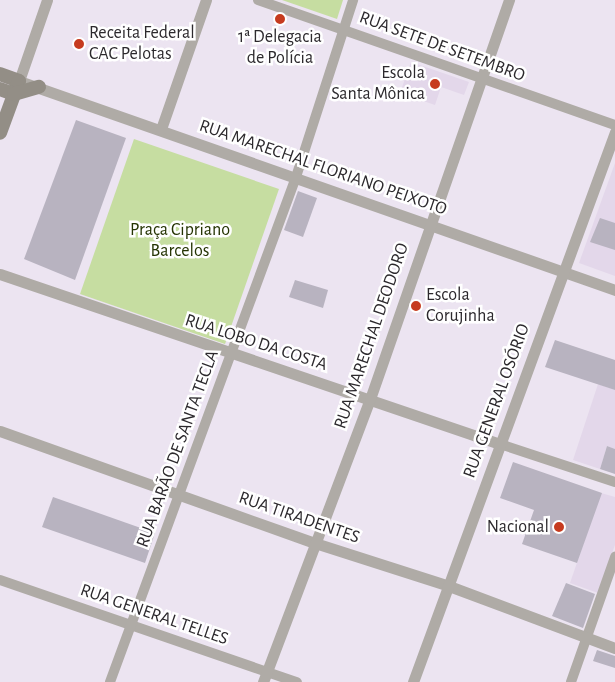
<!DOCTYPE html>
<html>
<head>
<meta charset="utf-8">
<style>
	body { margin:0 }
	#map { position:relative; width:615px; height:682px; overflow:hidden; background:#ece4f1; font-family:"Alegreya Sans",sans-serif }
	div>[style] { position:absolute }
	.built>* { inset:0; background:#e3d7ea }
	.green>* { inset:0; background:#c6dda1 }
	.building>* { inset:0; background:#b8b3c0 }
	.minor>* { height:10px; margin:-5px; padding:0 5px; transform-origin:5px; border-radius:5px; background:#afaba6 }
	.tertiary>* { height:11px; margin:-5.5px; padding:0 5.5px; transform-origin:5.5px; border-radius:5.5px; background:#afaba6 }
	.secondary>* { height:14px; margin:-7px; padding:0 7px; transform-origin:7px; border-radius:7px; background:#938e86 }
	.dots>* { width:14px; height:14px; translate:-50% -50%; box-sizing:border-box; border:2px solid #fff; border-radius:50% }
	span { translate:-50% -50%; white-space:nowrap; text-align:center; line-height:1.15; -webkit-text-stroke:5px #fff; paint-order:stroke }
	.poi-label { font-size:18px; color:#2c292d }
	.left { translate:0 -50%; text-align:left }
	.right { translate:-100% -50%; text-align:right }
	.street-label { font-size:18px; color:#2c292d }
	.park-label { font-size:18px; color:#253403 }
</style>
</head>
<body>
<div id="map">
	<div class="built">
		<i style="clip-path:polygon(411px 62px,469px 82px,464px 95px,441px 87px,435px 105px,400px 93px)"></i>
		<i style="clip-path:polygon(615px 163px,615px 276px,579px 263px)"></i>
		<i style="clip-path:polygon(598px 384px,615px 390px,615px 449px,607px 446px,600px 469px,573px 460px)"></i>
		<i style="clip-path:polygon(601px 493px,615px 497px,615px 545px,598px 593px,570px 583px)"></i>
	</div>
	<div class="green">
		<i style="clip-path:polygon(282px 0,343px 0,337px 19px)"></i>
		<i style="clip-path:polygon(134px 139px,279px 189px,225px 344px,80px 294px)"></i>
	</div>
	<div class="building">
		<i style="clip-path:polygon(76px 120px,126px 138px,75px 280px,24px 259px)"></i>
		<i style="clip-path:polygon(298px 191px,317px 198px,303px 237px,284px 230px)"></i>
		<i style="clip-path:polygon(600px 218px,615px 223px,615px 250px,590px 242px)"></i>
		<i style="clip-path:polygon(295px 280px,328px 290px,323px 308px,289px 297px)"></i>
		<i style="clip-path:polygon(555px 340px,615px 360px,615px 390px,545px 367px)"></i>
		<i style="clip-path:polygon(607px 446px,615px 449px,615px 474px,600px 469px)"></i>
		<i style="clip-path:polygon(513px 462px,602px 493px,577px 563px,522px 544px,534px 510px,500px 498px)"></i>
		<i style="clip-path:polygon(53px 497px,155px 533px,145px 563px,42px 527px)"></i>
		<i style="clip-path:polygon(566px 583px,595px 594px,583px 628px,552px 616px)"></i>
		<i style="clip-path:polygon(597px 650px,615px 656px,615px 668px,593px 661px)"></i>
	</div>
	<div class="minor">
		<i style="left:258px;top:0;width:378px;rotate:19.3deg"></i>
		<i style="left:500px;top:444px;width:121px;rotate:18.3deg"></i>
		<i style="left:0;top:580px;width:314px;rotate:19deg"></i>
		<i style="left:110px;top:682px;width:538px;rotate:-69.78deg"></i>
		<i style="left:296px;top:177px;width:186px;rotate:-72.1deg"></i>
		<i style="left:571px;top:682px;width:133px;rotate:-70.6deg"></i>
	</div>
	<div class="tertiary">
		<i style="left:47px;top:0;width:86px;rotate:109.1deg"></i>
		<i style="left:19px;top:81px;width:632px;rotate:19.32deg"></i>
		<i style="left:161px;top:129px;width:137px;rotate:-70.8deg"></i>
		<i style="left:0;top:274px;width:528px;rotate:18.78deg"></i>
		<i style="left:0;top:431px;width:334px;rotate:19.6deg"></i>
		<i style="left:315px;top:543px;width:141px;rotate:17.8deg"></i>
		<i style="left:449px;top:586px;width:177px;rotate:20.5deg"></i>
		<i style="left:263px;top:682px;width:303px;rotate:-69.3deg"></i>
		<i style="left:370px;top:399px;width:423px;rotate:-70.8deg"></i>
		<i style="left:413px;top:682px;width:586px;rotate:-69.83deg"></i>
	</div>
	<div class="secondary">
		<i style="left:0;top:74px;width:20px;rotate:20deg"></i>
		<i style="left:19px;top:81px;width:55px;rotate:110.1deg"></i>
		<i style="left:0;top:89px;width:15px;rotate:20deg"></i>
		<i style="left:14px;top:94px;width:26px;rotate:-16deg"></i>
	</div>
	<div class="dots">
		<i style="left:280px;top:19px;background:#c63b1f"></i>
		<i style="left:79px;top:44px;background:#c63b1f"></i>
		<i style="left:435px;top:84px;background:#c63b1f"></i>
		<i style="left:416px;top:306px;background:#c63b1f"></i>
		<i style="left:559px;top:527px;background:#c63b1f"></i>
	</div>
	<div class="poi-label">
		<span class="left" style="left:89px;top:44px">Receita Federal<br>CAC Pelotas</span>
		<span style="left:280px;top:48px">1ª Delegacia<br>de Polícia</span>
		<span class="right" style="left:425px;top:84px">Escola<br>Santa Mônica</span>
		<span class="left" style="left:426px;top:306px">Escola<br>Corujinha</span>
		<span class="right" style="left:549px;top:527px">Nacional</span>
	</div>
	<div class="street-label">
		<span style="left:442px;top:47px;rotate:20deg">RUA SETE DE SETEMBRO</span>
		<span style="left:323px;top:168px;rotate:19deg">RUA MARECHAL FLORIANO PEIXOTO</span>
		<span style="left:372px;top:336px;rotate:-71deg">RUA MARECHAL DEODORO</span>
		<span style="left:256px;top:343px;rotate:18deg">RUA LOBO DA COSTA</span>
		<span style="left:497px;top:401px;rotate:-70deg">RUA GENERAL OSÓRIO</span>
		<span style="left:178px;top:449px;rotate:-70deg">RUA BARÃO DE SANTA TECLA</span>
		<span style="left:299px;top:518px;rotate:19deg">RUA TIRADENTES</span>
		<span style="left:154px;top:615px;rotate:19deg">RUA GENERAL TELLES</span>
	</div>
	<div class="park-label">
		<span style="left:180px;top:241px">Praça Cipriano<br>Barcelos</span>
	</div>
</div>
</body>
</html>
